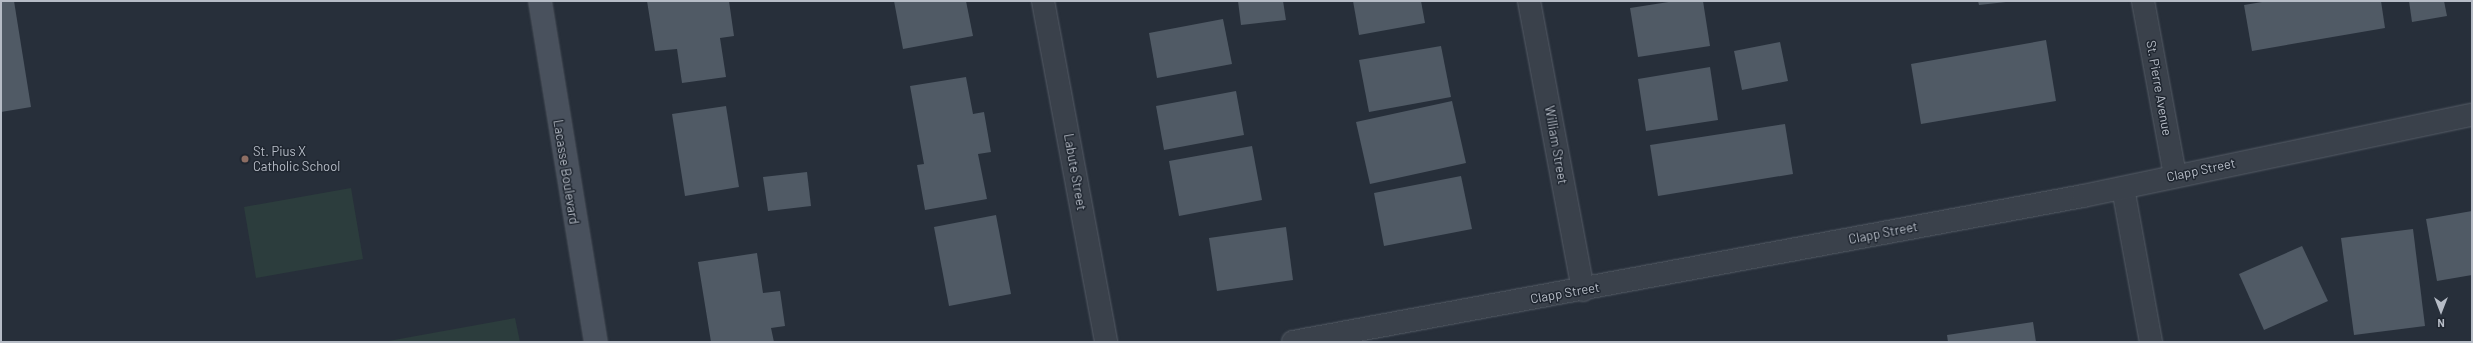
<!DOCTYPE html>
<html>
<head>
<meta charset="utf-8">
<style>
	body { margin:0 }
	#map { position:relative; width:2473px; height:343px; overflow:hidden; background:#272f3a; font-family:Barlow,sans-serif }
	div>[style] { position:absolute }
	.green>* { inset:0; background:#2c3d3d }
	.building>* { inset:0; background:#505a65 }
	.roads { filter:drop-shadow(0 0 1px #555c66) drop-shadow(0 0 1px #555c66) }
	.street>* { height:22px; margin:-11px; padding:0 11px; transform-origin:11px; border-radius:11px; background:#3a414b }
	.secondary>* { height:22px; margin:-11px; padding:0 11px; transform-origin:11px; border-radius:11px; background:#49515d }
	.dots>* { width:11px; height:11px; translate:-50% -50%; box-sizing:border-box; border:2px solid #1f2630; border-radius:50% }
	span { translate:-50% -50%; white-space:nowrap; text-align:center; line-height:1.15; -webkit-text-stroke:3px #1f2630; paint-order:stroke }
	.street-label { font-size:13px; color:#b6bcc6 }
	.poi-label { font-size:13px; color:#b6bcc6 }
	.left { translate:0 -50%; text-align:left }
	.frame { position:absolute; inset:0; border:2px solid #b6bcc6; pointer-events:none }
	.north { position:absolute; left:2421px; top:291px; width:40px; height:40px; -webkit-text-stroke:3px #1f2630; paint-order:stroke; rotate:180deg; font-size:11px; font-weight:700; line-height:16px; text-align:center; color:#b6bcc6 }
	.north::after { content:''; display:block; margin:auto; width:14px; height:18px; background:#b6bcc6; clip-path:polygon(50% 0,100% 100%,50% 72%,0 100%) }
</style>
</head>
<body>
<div id="map">
	<div class="green">
		<i style="clip-path:polygon(351px 188px,363px 259px,256px 278px,244px 207px)"></i>
		<i style="clip-path:polygon(515px 318px,520px 342px,383px 342px)"></i>
	</div>
	<div class="building">
		<i style="clip-path:polygon(1px 1px,14px 1px,31px 107px,1px 112px)"></i>
		<i style="clip-path:polygon(647px 1px,729px 1px,734px 36px,720px 38px,726px 77px,682px 83px,677px 49px,655px 51px)"></i>
		<i style="clip-path:polygon(894px 1px,966px 1px,973px 36px,903px 49px)"></i>
		<i style="clip-path:polygon(1238px 1px,1283px 1px,1286px 20px,1241px 25px)"></i>
		<i style="clip-path:polygon(1353px 1px,1421px 1px,1425px 23px,1359px 35px)"></i>
		<i style="clip-path:polygon(1675px 1px,1703px 1px,1710px 46px,1638px 57px,1630px 8px)"></i>
		<i style="clip-path:polygon(1978px 1px,2006px 1px,2006px 2px,1979px 5px)"></i>
		<i style="clip-path:polygon(2268px 1px,2381px 1px,2385px 28px,2252px 51px,2244px 5px)"></i>
		<i style="clip-path:polygon(2409px 1px,2444px 1px,2447px 16px,2412px 22px)"></i>
		<i style="clip-path:polygon(1223px 19px,1232px 64px,1157px 78px,1149px 33px)"></i>
		<i style="clip-path:polygon(2046px 40px,2056px 101px,1921px 124px,1911px 64px)"></i>
		<i style="clip-path:polygon(1780px 42px,1788px 81px,1742px 90px,1734px 51px)"></i>
		<i style="clip-path:polygon(1441px 46px,1451px 97px,1369px 112px,1359px 60px)"></i>
		<i style="clip-path:polygon(1710px 67px,1718px 120px,1646px 131px,1638px 79px)"></i>
		<i style="clip-path:polygon(966px 77px,973px 114px,984px 112px,991px 152px,978px 154px,987px 199px,925px 210px,917px 165px,924px 164px,910px 86px)"></i>
		<i style="clip-path:polygon(1236px 91px,1244px 135px,1164px 150px,1156px 106px)"></i>
		<i style="clip-path:polygon(1452px 101px,1466px 163px,1370px 184px,1356px 122px)"></i>
		<i style="clip-path:polygon(726px 106px,739px 187px,685px 196px,672px 114px)"></i>
		<i style="clip-path:polygon(1785px 124px,1793px 174px,1658px 196px,1650px 145px)"></i>
		<i style="clip-path:polygon(1252px 146px,1262px 200px,1179px 216px,1169px 161px)"></i>
		<i style="clip-path:polygon(807px 172px,811px 206px,768px 211px,763px 177px)"></i>
		<i style="clip-path:polygon(1461px 176px,1472px 229px,1384px 246px,1374px 193px)"></i>
		<i style="clip-path:polygon(2472px 211px,2472px 275px,2437px 281px,2426px 219px)"></i>
		<i style="clip-path:polygon(996px 215px,1011px 294px,949px 306px,934px 227px)"></i>
		<i style="clip-path:polygon(1286px 227px,1293px 280px,1217px 291px,1209px 238px)"></i>
		<i style="clip-path:polygon(2413px 229px,2425px 326px,2354px 335px,2341px 238px)"></i>
		<i style="clip-path:polygon(2302px 246px,2328px 301px,2264px 330px,2239px 274px)"></i>
		<i style="clip-path:polygon(757px 253px,763px 293px,780px 291px,785px 326px,771px 328px,774px 342px,711px 342px,698px 262px)"></i>
		<i style="clip-path:polygon(2033px 322px,2036px 342px,1948px 342px,1947px 335px)"></i>
	</div>
	<div class="roads">
		<div class="street">
			<i style="left:1043px;top:1px;width:347px;rotate:79.5deg"></i>
			<i style="left:1529px;top:1px;width:294px;rotate:79.4deg"></i>
			<i style="left:2143px;top:1px;width:178px;rotate:79.6deg"></i>
			<i style="left:2123px;top:188px;width:157px;rotate:79.7deg"></i>
			<i style="left:1293px;top:342px;width:803px;rotate:-10.47deg"></i>
			<i style="left:2083px;top:196px;width:397px;rotate:-11.8deg"></i>
		</div>
		<div class="secondary">
			<i style="left:540px;top:1px;width:346px;rotate:80.7deg"></i>
		</div>
	</div>
	<div class="dots">
		<i style="left:245px;top:159px;background:#8d6e63"></i>
	</div>
	<div class="street-label">
		<span style="left:2159px;top:88px;rotate:80deg">St. Pierre Avenue</span>
		<span style="left:1556px;top:145px;rotate:80deg">William Street</span>
		<span style="left:2201px;top:170px;rotate:-12deg">Clapp Street</span>
		<span style="left:566px;top:172px;rotate:81deg">Lacasse Boulevard</span>
		<span style="left:1075px;top:172px;rotate:80deg">Labute Street</span>
		<span style="left:1883px;top:233px;rotate:-11deg">Clapp Street</span>
		<span style="left:1565px;top:293px;rotate:-10deg">Clapp Street</span>
	</div>
	<div class="poi-label">
		<span class="left" style="left:253px;top:159px">St. Pius X<br>Catholic School</span>
	</div>
	<div class="frame"></div>
	<div class="north">N</div>
</div>
</body>
</html>
